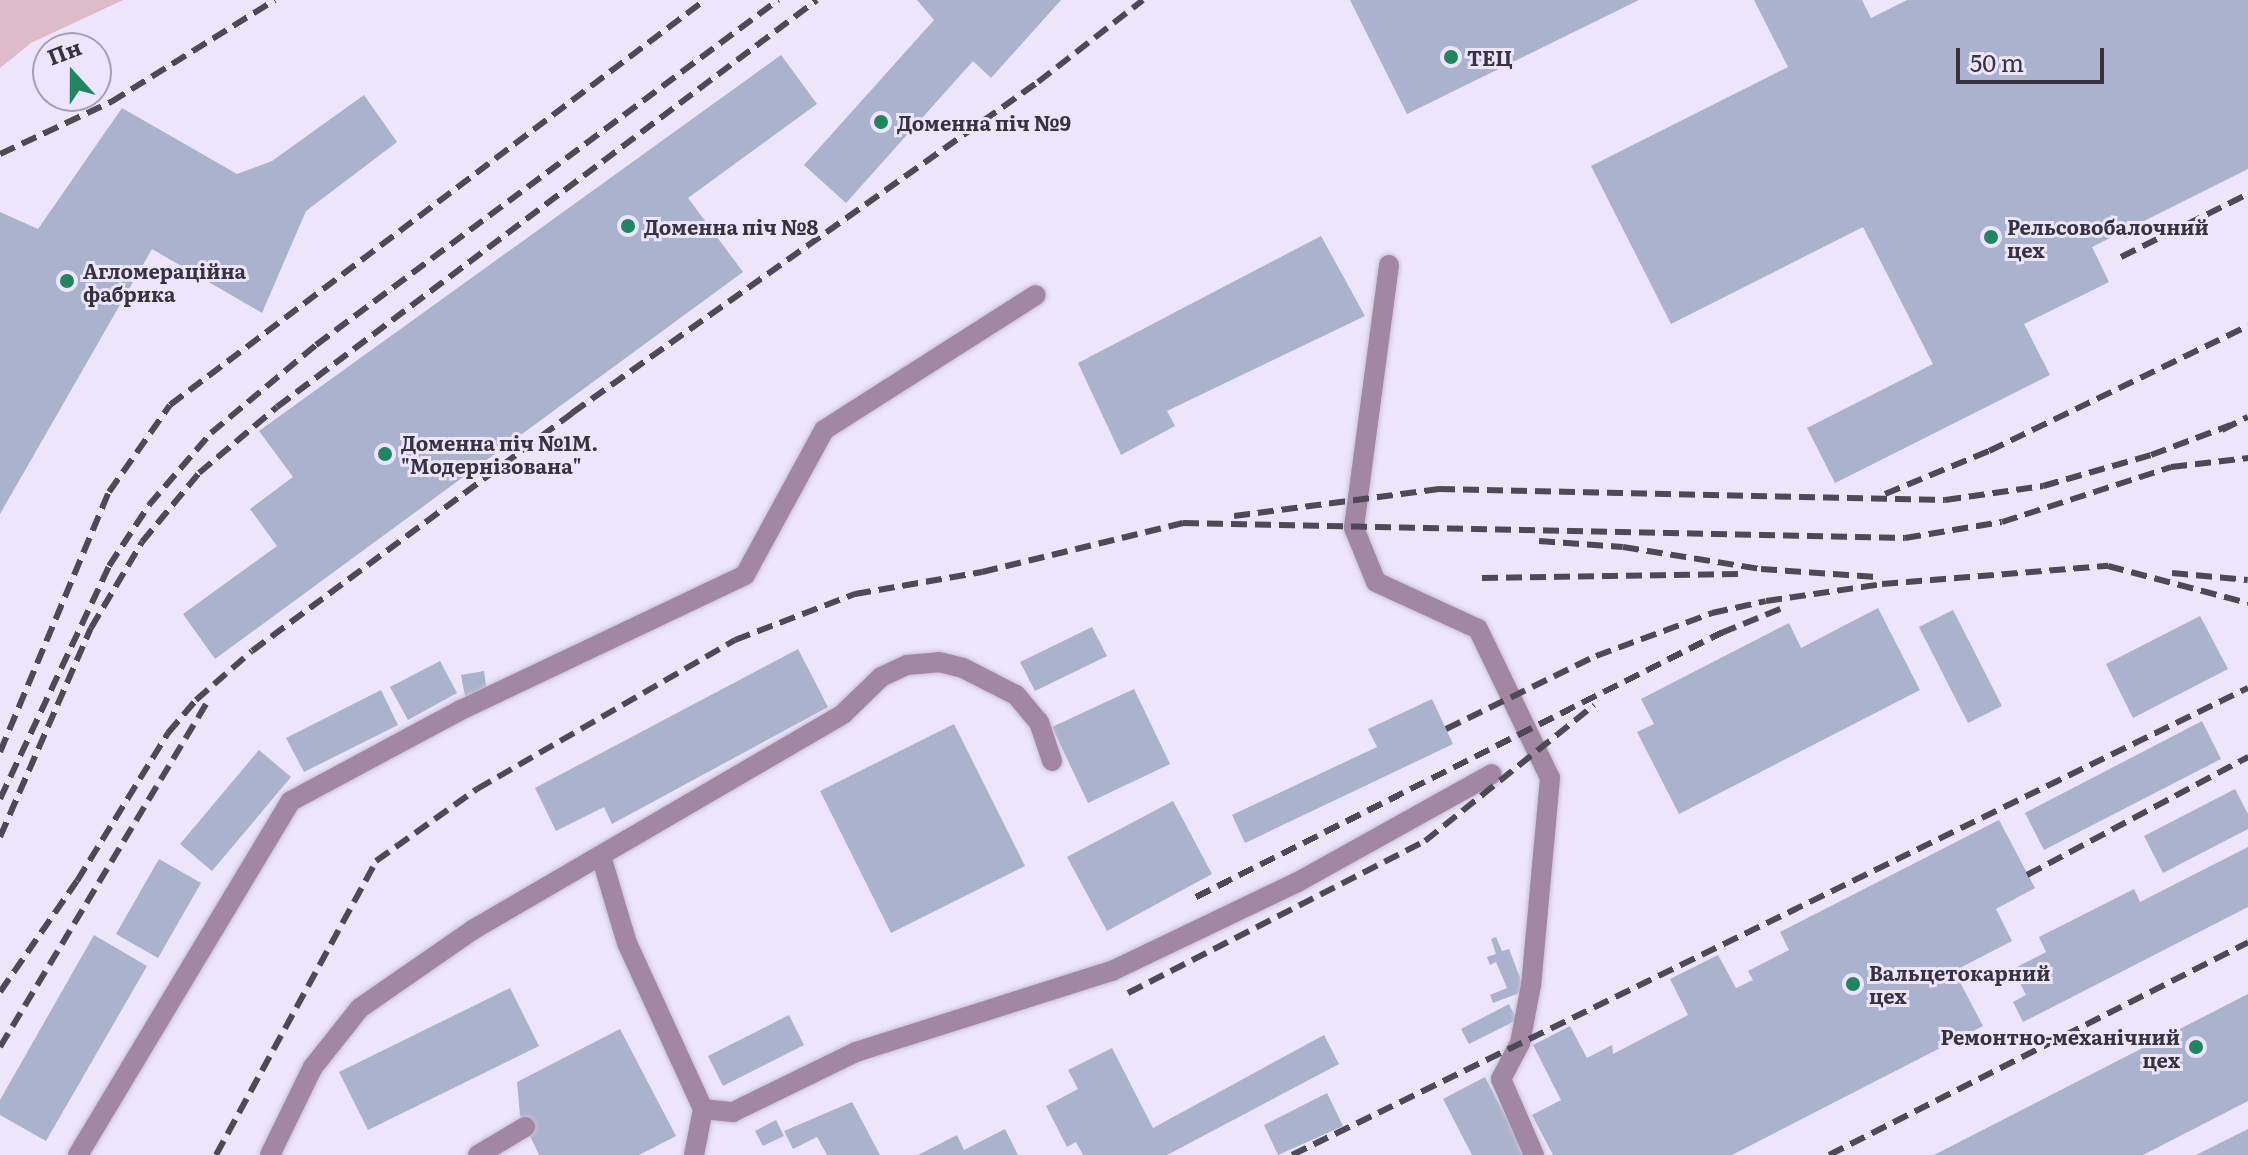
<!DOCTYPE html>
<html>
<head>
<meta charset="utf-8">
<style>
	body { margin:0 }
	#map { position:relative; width:2248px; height:1155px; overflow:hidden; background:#ece5fc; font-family:Literata,serif }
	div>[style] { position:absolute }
	.green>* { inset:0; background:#ddbbc8 }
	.building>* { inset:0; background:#aab2cd }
	.roads { filter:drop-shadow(0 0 2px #c8c1d6) drop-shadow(0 0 2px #c8c1d6) }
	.minor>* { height:20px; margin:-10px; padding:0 10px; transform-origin:10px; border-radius:10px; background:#a287a2 }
	.rail>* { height:6px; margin-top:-3px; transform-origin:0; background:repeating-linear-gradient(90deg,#4d4a56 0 16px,transparent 0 24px) }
	.dots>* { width:22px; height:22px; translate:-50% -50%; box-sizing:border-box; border:4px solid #ece5fc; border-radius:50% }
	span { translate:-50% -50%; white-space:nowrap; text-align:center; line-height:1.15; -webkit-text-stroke:6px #ece5fc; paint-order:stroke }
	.poi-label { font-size:20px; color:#36333e; font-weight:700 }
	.left { translate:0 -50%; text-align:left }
	.right { translate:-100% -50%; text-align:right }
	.north { position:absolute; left:32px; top:32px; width:80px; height:80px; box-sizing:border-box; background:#ece5fc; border:2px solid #a39eb0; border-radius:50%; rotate:339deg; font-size:22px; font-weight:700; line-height:32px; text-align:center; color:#36333e }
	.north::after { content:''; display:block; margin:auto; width:28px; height:36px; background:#21855f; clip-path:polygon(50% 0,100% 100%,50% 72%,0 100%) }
	.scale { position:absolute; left:1956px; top:48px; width:148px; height:36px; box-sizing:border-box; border:4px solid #36333e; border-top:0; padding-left:10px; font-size:24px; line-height:28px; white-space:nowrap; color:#36333e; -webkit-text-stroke:6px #ece5fc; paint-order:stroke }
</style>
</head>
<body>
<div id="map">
	<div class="green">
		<i style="clip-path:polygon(0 0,123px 0,31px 43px,0 68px)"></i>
	</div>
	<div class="building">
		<i style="clip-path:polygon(917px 0,1061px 0,991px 78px,973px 61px,846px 203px,804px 165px,934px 20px)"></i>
		<i style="clip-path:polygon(1350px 0,1639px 0,1407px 114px)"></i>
		<i style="clip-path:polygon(1754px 0,1862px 0,1871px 18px,1907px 0,2248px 0,2248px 169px,2092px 247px,2109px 282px,2024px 324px,2050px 375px,1835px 483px,1807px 428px,1933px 364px,1863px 227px,1671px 324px,1591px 166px,1788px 67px)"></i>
		<i style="clip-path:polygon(781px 55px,817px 104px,688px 198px,743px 272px,215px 659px,183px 614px,277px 546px,250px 509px,293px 477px,259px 431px)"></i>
		<i style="clip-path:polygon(364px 95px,397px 142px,306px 211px,262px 313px,152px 249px,0 514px,0 212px,38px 229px,122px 108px,237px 174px,272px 161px)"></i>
		<i style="clip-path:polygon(1321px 236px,1365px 316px,1167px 411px,1175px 426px,1121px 455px,1078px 363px)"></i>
		<i style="clip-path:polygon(1878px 608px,1920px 690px,1679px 814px,1637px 732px,1654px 724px,1641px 699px,1789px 623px,1801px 648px)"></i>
		<i style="clip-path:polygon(1953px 610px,2002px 706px,1968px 723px,1919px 627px)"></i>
		<i style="clip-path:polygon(2200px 616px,2228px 669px,2133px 718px,2106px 664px)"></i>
		<i style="clip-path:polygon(1092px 627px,1107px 656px,1035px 691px,1020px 662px)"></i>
		<i style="clip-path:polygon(798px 649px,828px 707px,612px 824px,604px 807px,556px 831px,535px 788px)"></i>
		<i style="clip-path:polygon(440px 661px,457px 693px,408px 720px,390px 687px)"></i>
		<i style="clip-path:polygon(484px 671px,487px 692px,465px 696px,461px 675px)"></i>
		<i style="clip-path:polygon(1134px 689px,1170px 764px,1088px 803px,1052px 727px)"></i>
		<i style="clip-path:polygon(381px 690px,398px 725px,304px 772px,286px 738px)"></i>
		<i style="clip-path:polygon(1432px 699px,1453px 744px,1245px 843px,1232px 815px,1377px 747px,1368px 729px)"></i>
		<i style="clip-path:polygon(2202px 721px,2221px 759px,2044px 850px,2025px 813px)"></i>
		<i style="clip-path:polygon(954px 724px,1025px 866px,891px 933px,820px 791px)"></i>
		<i style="clip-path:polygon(259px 750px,291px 777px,212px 871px,180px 844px)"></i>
		<i style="clip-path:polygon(2235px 789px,2248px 814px,2248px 829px,2163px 873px,2144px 836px)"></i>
		<i style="clip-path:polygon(1173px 801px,1212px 874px,1107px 931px,1067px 857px)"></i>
		<i style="clip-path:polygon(1999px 820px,2035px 888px,1996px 909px,2012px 941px,1954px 971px,1983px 1026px,1732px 1155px,1553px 1155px,1532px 1115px,1561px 1100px,1533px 1045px,1570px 1026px,1587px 1058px,1612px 1045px,1613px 1054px,1688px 1015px,1670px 979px,1718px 955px,1736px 988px,1753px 980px,1748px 971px,1789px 950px,1780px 932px)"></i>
		<i style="clip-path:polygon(2248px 847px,2248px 907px,2023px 1022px,2013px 1002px,2026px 995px,2013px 969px,2046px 952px,2039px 937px,2134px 889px,2140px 902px)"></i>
		<i style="clip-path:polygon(159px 859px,201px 883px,158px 958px,116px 934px)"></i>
		<i style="clip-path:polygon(94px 935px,147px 966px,46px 1141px,0 1115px,0 1100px)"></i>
		<i style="clip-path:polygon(1496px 937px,1502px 951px,1509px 949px,1525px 991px,1493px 1003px,1490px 995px,1507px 988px,1496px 962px,1490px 965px,1487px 957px,1496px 954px,1491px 939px)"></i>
		<i style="clip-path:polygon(510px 988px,539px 1046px,368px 1130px,339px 1072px)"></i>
		<i style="clip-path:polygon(2248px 994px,2248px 1101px,2143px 1155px,1934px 1155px)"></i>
		<i style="clip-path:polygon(1509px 1004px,1517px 1020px,1469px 1044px,1461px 1029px)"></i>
		<i style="clip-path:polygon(789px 1015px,804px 1045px,723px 1086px,708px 1056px)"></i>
		<i style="clip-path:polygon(620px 1029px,676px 1136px,639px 1155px,539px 1155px,520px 1115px,517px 1082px)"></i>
		<i style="clip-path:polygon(1324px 1035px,1339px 1064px,1167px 1155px,1083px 1155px,1076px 1142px,1067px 1147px,1046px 1106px,1078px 1089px,1068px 1070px,1112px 1048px,1153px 1128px)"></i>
		<i style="clip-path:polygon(1485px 1077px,1526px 1155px,1472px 1155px,1443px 1099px)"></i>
		<i style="clip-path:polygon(1327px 1093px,1343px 1126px,1278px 1155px,1264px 1125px)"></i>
		<i style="clip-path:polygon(852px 1102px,880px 1155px,827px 1155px,817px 1137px,793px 1149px,784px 1131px)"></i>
		<i style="clip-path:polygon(776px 1120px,784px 1136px,763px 1146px,755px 1131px)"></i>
		<i style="clip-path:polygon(1005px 1129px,1018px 1155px,918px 1155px,957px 1135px,964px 1150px)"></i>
		<i style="clip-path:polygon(2248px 1129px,2248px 1155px,2196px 1155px)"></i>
	</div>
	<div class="roads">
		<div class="minor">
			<i style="left:1389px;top:265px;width:265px;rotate:97.6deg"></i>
			<i style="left:1354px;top:528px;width:58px;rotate:67.8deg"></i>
			<i style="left:1376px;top:582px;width:112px;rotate:24.7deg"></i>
			<i style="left:1478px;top:629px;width:165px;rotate:64.2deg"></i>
			<i style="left:1550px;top:778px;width:208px;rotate:95.2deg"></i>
			<i style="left:1531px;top:985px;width:59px;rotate:100.7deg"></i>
			<i style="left:1520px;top:1043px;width:41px;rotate:117.8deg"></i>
			<i style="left:1501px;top:1079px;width:83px;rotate:66.5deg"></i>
			<i style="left:601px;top:856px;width:91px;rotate:73.4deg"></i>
			<i style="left:627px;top:943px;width:183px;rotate:65.4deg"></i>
			<i style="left:78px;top:1155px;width:413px;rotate:-59deg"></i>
			<i style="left:291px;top:801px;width:193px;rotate:-28.2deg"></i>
			<i style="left:461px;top:710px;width:314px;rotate:-25.4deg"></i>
			<i style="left:745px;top:575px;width:165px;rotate:-61.4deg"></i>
			<i style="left:824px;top:430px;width:251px;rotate:-32.5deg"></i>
			<i style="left:270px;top:1155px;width:98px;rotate:-64deg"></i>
			<i style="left:313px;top:1067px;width:75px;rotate:-51.5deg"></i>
			<i style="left:360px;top:1008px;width:139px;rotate:-34.7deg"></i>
			<i style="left:474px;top:929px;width:427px;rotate:-30.2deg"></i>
			<i style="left:843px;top:714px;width:53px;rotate:-44.2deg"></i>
			<i style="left:881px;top:677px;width:29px;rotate:-25deg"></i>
			<i style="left:907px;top:665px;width:32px;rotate:-5deg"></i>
			<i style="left:939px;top:662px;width:25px;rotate:14deg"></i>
			<i style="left:963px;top:668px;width:59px;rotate:27deg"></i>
			<i style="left:1016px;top:695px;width:35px;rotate:50deg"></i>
			<i style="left:1039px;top:722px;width:41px;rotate:71.6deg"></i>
			<i style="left:478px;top:1155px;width:55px;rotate:-30.8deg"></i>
			<i style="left:694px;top:1155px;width:47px;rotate:-78.9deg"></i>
			<i style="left:703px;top:1109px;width:30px;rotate:6deg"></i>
			<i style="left:733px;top:1112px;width:137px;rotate:-26deg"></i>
			<i style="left:856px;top:1052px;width:269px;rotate:-17.6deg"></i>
			<i style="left:1112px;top:971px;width:204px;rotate:-25.6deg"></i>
			<i style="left:1296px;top:883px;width:224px;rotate:-29.1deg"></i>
		</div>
	</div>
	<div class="rail">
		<i style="left:0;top:154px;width:123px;rotate:-25.1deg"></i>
		<i style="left:111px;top:102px;width:193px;rotate:-31.9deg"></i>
		<i style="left:2121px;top:257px;width:142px;rotate:-26.4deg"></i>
		<i style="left:2222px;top:430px;width:29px;rotate:-27deg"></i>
		<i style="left:1885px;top:494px;width:113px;rotate:-22.5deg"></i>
		<i style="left:1989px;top:451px;width:288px;rotate:-25.8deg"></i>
		<i style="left:1234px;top:516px;width:207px;rotate:-7.5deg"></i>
		<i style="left:1439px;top:489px;width:506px;rotate:1.25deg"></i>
		<i style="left:1945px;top:500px;width:99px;rotate:-8.1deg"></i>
		<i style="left:2043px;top:486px;width:112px;rotate:-16deg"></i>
		<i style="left:2151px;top:455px;width:85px;rotate:-20.6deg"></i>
		<i style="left:1539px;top:541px;width:84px;rotate:4.1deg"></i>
		<i style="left:1623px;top:547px;width:140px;rotate:9.1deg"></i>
		<i style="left:1761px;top:569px;width:116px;rotate:3.9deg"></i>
		<i style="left:2172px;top:573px;width:76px;rotate:5.3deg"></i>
		<i style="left:1482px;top:578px;width:256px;rotate:-0.9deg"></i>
		<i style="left:1446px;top:729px;width:167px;rotate:-26deg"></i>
		<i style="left:1596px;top:656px;width:124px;rotate:-20.3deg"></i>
		<i style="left:1712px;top:613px;width:55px;rotate:-12.5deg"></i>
		<i style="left:1766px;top:601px;width:117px;rotate:-8.3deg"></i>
		<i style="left:1882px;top:584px;width:227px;rotate:-4.6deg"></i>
		<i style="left:2108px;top:566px;width:145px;rotate:14.8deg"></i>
		<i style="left:0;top:752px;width:282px;rotate:-67.3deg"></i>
		<i style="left:109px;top:492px;width:106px;rotate:-55deg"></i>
		<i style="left:170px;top:405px;width:671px;rotate:-37.13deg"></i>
		<i style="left:0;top:799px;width:257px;rotate:-64.9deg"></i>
		<i style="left:109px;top:566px;width:73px;rotate:-56.7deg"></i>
		<i style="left:149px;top:505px;width:95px;rotate:-49.3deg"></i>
		<i style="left:211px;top:433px;width:137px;rotate:-40deg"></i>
		<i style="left:316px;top:345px;width:577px;rotate:-36.75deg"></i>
		<i style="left:0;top:837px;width:228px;rotate:-66.5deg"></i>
		<i style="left:91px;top:628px;width:100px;rotate:-59.3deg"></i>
		<i style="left:142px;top:542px;width:89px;rotate:-50.4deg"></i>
		<i style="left:199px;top:473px;width:102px;rotate:-40.2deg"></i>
		<i style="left:277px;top:407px;width:676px;rotate:-37.01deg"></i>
		<i style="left:2027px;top:875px;width:251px;rotate:-28.1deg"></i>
		<i style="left:1196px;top:897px;width:588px;rotate:-26.7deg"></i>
		<i style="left:1721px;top:633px;width:69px;rotate:-22.1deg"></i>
		<i style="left:0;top:992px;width:135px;rotate:-55.3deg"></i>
		<i style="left:77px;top:881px;width:174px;rotate:-58.4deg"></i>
		<i style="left:168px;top:733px;width:43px;rotate:-49.7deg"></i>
		<i style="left:196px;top:700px;width:74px;rotate:-41.2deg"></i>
		<i style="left:252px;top:651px;width:399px;rotate:-36.6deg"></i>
		<i style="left:572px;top:413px;width:572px;rotate:-35.39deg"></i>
		<i style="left:1038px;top:82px;width:133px;rotate:-38deg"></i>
		<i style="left:1128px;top:993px;width:334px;rotate:-27.1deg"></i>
		<i style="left:1425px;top:841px;width:217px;rotate:-38.8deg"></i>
		<i style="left:0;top:1047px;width:404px;rotate:-59deg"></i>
		<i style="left:216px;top:1155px;width:335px;rotate:-61.4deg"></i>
		<i style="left:376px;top:861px;width:124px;rotate:-35.5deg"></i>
		<i style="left:477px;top:789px;width:298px;rotate:-30deg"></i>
		<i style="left:735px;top:640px;width:129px;rotate:-21deg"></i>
		<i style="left:855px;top:594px;width:129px;rotate:-9.8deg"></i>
		<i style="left:982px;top:572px;width:207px;rotate:-13.7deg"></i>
		<i style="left:1183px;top:523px;width:722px;rotate:1.19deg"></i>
		<i style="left:1905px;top:538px;width:98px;rotate:-9.4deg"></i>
		<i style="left:2002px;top:522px;width:178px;rotate:-18deg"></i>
		<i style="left:2171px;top:467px;width:78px;rotate:-6.7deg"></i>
		<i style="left:1292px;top:1155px;width:1064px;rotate:-26.04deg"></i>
		<i style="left:1829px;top:1155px;width:470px;rotate:-26.9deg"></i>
	</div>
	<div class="dots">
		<i style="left:1451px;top:57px;background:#21855f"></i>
		<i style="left:881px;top:122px;background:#21855f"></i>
		<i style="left:628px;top:226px;background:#21855f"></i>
		<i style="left:1991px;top:237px;background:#21855f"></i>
		<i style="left:67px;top:281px;background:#21855f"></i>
		<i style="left:385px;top:454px;background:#21855f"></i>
		<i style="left:1853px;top:984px;background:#21855f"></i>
		<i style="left:2196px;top:1047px;background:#21855f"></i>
	</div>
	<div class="poi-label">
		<span class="left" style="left:1467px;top:57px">ТЕЦ</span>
		<span class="left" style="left:897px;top:122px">Доменна піч №9</span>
		<span class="left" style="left:644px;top:226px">Доменна піч №8</span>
		<span class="left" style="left:2007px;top:238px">Рельсовобалочний<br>цех</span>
		<span class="left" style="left:83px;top:282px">Агломераційна<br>фабрика</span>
		<span class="left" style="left:401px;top:454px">Доменна піч №1М.<br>"Модернізована"</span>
		<span class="left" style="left:1869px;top:984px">Вальцетокарний<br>цех</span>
		<span class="right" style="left:2180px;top:1048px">Ремонтно-механічний<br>цех</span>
	</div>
	<div class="north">Пн</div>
	<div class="scale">50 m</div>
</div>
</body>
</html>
